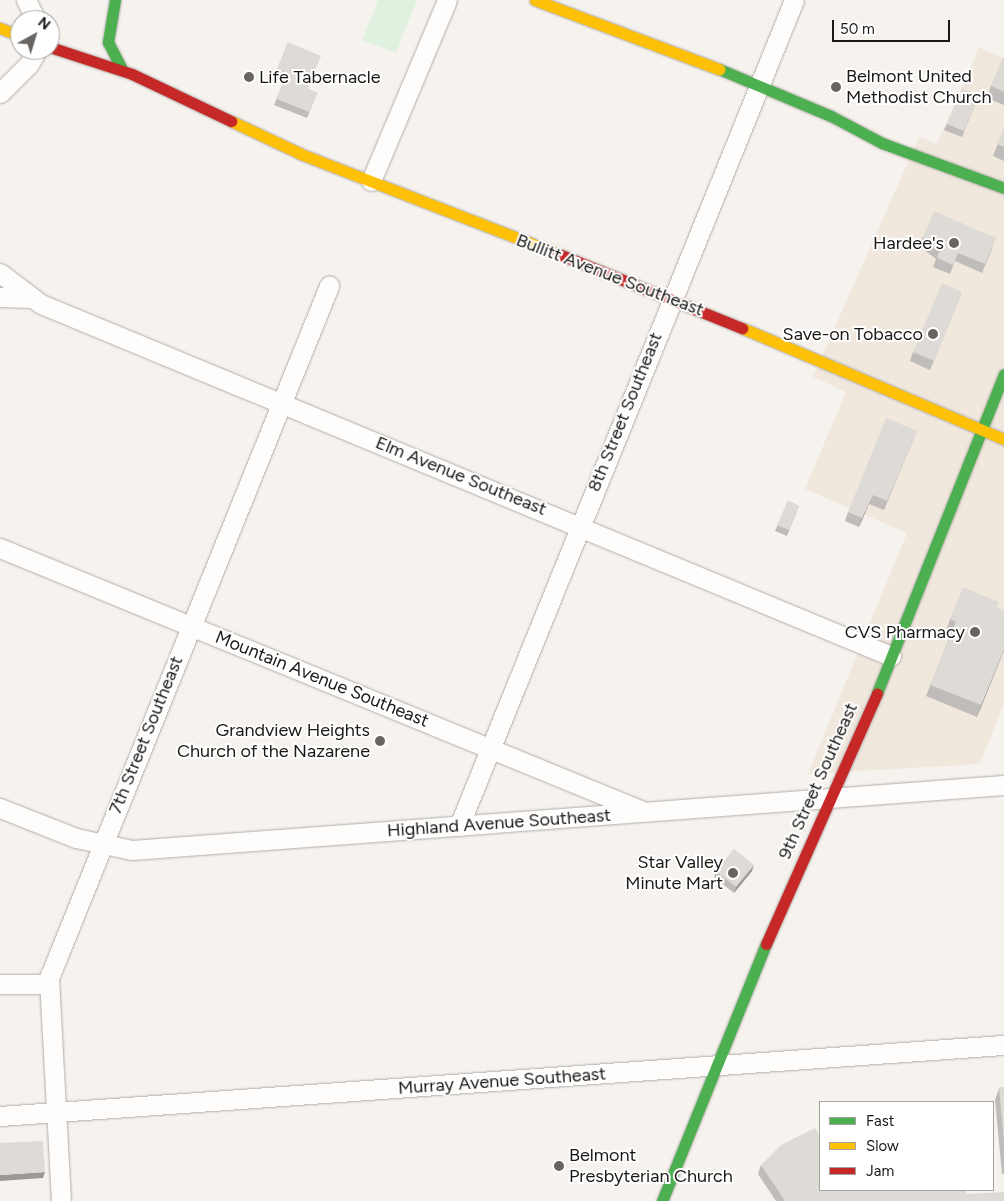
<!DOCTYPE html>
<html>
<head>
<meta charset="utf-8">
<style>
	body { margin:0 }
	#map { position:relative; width:1004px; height:1201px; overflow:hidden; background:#f6f2ee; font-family:Figtree,sans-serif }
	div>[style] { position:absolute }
	.built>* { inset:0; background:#f0e7dd }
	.green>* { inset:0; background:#e1f1df }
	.roads { filter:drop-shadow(0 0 1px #b0adaa) drop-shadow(0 0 1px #b0adaa) }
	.street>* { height:19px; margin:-9.5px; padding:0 9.5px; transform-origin:9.5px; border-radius:9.5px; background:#fefdfc }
	.fast>* { height:11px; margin:-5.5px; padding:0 5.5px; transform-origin:5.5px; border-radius:5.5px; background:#4caf50 }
	.slow>* { height:11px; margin:-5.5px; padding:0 5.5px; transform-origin:5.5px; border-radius:5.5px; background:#ffc107 }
	.jam>* { height:11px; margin:-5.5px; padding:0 5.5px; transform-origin:5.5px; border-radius:5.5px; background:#c62828 }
	.wall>* { inset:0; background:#bfbcb9 }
	.shaded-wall>* { inset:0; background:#9b9996 }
	.building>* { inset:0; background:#dedbd7 }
	.dots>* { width:14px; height:14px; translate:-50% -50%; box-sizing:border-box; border:2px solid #fff; border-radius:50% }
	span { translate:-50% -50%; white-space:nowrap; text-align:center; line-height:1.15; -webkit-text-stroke:4px #fff; paint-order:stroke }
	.poi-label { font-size:18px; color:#1b1815 }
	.left { translate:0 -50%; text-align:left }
	.right { translate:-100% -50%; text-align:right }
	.street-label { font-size:18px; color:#1b1815 }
	.legend { position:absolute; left:819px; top:1101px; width:175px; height:90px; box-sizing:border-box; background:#fff; border:1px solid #a4a3a1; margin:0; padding:6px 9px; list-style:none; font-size:15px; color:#1b1815 }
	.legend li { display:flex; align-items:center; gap:10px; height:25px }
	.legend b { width:25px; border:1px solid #a4a3a1 }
	.north { position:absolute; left:10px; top:10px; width:50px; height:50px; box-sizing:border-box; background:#fff; border:1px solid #a4a3a1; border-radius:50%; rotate:39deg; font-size:14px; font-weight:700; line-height:20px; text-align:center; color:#1b1815 }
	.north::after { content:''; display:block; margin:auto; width:18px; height:22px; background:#686461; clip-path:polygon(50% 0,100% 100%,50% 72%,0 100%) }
	.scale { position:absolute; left:832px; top:20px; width:118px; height:22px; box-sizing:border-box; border:2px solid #1b1815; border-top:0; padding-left:6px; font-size:15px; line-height:18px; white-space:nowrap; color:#1b1815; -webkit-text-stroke:4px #fff; paint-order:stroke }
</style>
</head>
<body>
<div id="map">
	<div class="built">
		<i style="clip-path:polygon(979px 48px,1004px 58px,1004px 704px,980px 764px,808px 774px,907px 533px,805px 489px,846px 392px,813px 377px,919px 137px,937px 144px)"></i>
	</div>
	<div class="green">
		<i style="clip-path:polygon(378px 0,417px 0,396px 53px,362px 40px)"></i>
	</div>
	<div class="roads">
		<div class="street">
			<i style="left:26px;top:0;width:22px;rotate:63deg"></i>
			<i style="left:0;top:93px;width:41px;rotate:-45deg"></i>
			<i style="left:29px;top:64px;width:16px;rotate:-60deg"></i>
			<i style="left:371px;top:181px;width:196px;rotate:-67.2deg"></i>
			<i style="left:0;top:273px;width:51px;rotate:37.1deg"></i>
			<i style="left:41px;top:304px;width:920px;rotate:22.5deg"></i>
			<i style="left:0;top:297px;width:30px;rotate:2deg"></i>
			<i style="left:0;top:548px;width:692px;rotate:22.26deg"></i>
			<i style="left:0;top:808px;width:82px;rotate:21.5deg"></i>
			<i style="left:76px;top:838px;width:57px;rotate:12.1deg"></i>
			<i style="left:132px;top:850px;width:874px;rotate:-4.26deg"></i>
			<i style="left:459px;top:826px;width:891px;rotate:-67.92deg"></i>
			<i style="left:0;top:984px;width:48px"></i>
			<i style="left:0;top:1116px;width:1007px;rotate:-4.05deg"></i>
			<i style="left:61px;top:1201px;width:223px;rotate:-93.1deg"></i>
			<i style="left:49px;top:978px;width:747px;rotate:-67.97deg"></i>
		</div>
		<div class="fast">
			<i style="left:115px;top:0;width:43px;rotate:99.5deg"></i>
			<i style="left:108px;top:42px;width:31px;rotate:63deg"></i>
			<i style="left:719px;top:69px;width:121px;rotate:22.8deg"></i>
			<i style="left:831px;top:116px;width:58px;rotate:27.9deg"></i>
			<i style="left:882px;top:143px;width:130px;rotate:20.2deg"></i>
			<i style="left:877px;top:693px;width:343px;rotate:-68.3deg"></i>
			<i style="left:662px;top:1201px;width:277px;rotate:-68deg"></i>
		</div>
		<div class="slow">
			<i style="left:535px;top:0;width:197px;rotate:20.6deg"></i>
			<i style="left:0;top:28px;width:22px;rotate:22deg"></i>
			<i style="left:231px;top:121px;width:77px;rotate:25.2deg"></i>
			<i style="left:301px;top:154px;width:274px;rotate:21.2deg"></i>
			<i style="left:742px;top:328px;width:285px;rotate:23deg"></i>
		</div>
		<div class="jam">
			<i style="left:50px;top:47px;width:86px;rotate:18.2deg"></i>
			<i style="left:132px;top:74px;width:110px;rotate:25.4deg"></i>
			<i style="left:556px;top:253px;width:201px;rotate:22deg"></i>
			<i style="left:766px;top:944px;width:274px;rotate:-66.1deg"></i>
		</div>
	</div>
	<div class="wall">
		<i style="clip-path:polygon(288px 42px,308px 89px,317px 93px,307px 118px,274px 105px,285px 79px,275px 75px)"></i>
		<i style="clip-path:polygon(1004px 58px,1004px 105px,987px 98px,991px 86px)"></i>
		<i style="clip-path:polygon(979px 95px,962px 137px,944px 130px,947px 124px)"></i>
		<i style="clip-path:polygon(1004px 128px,1004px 161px,993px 156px)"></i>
		<i style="clip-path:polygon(923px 237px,993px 247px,982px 273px,955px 261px,950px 274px,933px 267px,936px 259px,919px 246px)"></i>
		<i style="clip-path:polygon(962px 292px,930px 370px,910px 361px,913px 352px)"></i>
		<i style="clip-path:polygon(917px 431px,884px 510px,869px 504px,859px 527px,845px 521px,848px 512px)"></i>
		<i style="clip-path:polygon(788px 501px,799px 506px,787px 536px,775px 531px)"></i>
		<i style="clip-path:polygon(997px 607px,1004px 650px,977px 717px,926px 696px,951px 633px,946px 631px,950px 619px)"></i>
		<i style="clip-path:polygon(716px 871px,752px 871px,734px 893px,714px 877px)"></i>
		<i style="clip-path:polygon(1004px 1087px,1004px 1174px,1002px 1174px,995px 1100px,999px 1088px)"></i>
		<i style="clip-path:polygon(761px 1165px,820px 1190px,966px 1194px,1004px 1201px,776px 1201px,758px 1174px)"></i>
	</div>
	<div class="shaded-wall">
		<i style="clip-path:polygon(873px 495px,869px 504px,859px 527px,862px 518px)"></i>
		<i style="clip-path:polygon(1004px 649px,1004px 650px,977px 717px,981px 705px)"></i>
		<i style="clip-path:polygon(754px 865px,752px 871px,734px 893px,736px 887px)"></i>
		<i style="clip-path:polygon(45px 1172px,43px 1178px,0 1181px,0 1175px)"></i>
	</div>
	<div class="building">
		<i style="clip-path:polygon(288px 42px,321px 56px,308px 89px,317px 93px,309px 112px,277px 99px,287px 73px,277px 69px)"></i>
		<i style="clip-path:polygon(1003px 57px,1004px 58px,1004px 92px,991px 86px)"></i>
		<i style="clip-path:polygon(962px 88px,979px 95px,964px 131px,947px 124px)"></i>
		<i style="clip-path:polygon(1004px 128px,1004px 147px,997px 144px)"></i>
		<i style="clip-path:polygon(934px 211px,996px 238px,985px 264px,958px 253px,953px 265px,937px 258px,940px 250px,923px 237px)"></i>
		<i style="clip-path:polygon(942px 283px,962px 292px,934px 361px,913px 352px)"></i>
		<i style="clip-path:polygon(886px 418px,917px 431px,887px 501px,873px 495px,862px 518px,848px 512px)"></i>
		<i style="clip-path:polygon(788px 501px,799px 506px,789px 530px,777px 525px)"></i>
		<i style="clip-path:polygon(963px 587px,999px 602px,997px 607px,1004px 610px,1004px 649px,981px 705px,930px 685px,956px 622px,950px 619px)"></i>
		<i style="clip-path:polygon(734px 849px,754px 865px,736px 887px,716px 871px)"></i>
		<i style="clip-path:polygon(1004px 1087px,1004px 1141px,999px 1088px)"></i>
		<i style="clip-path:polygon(815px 1128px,820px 1135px,820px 1190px,966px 1190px,966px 1194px,1004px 1192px,1004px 1201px,785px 1201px,761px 1165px,781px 1145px)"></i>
		<i style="clip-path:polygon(43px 1141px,45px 1172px,0 1175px,0 1143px)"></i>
	</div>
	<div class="dots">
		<i style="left:249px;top:77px;background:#686461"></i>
		<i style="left:836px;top:87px;background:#686461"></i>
		<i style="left:954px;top:243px;background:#686461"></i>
		<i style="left:933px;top:334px;background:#686461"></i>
		<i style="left:975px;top:632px;background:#686461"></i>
		<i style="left:380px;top:741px;background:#686461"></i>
		<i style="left:733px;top:873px;background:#686461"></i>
		<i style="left:559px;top:1166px;background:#686461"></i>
	</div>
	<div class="poi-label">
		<span class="left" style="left:259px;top:77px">Life Tabernacle</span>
		<span class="left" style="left:846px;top:87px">Belmont United<br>Methodist Church</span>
		<span class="right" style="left:944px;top:243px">Hardee's</span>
		<span class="right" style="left:923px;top:334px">Save-on Tobacco</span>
		<span class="right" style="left:965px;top:632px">CVS Pharmacy</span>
		<span class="right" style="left:370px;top:741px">Grandview Heights<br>Church of the Nazarene</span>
		<span class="right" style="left:723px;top:873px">Star Valley<br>Minute Mart</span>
		<span class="left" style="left:569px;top:1166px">Belmont<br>Presbyterian Church</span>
	</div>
	<div class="street-label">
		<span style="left:610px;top:275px;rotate:21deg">Bullitt Avenue Southeast</span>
		<span style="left:625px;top:412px;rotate:-68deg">8th Street Southeast</span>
		<span style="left:461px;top:476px;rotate:22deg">Elm Avenue Southeast</span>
		<span style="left:322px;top:679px;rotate:22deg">Mountain Avenue Southeast</span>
		<span style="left:146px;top:735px;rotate:-68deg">7th Street Southeast</span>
		<span style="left:818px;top:781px;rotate:-66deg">9th Street Southeast</span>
		<span style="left:499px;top:823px;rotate:-4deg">Highland Avenue Southeast</span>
		<span style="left:502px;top:1081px;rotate:-4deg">Murray Avenue Southeast</span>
	</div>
	<ul class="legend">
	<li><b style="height:6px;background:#4caf50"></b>Fast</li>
	<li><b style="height:6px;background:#ffc107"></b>Slow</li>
	<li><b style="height:6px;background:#c62828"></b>Jam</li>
	</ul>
	<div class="north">N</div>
	<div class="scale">50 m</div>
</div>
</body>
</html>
